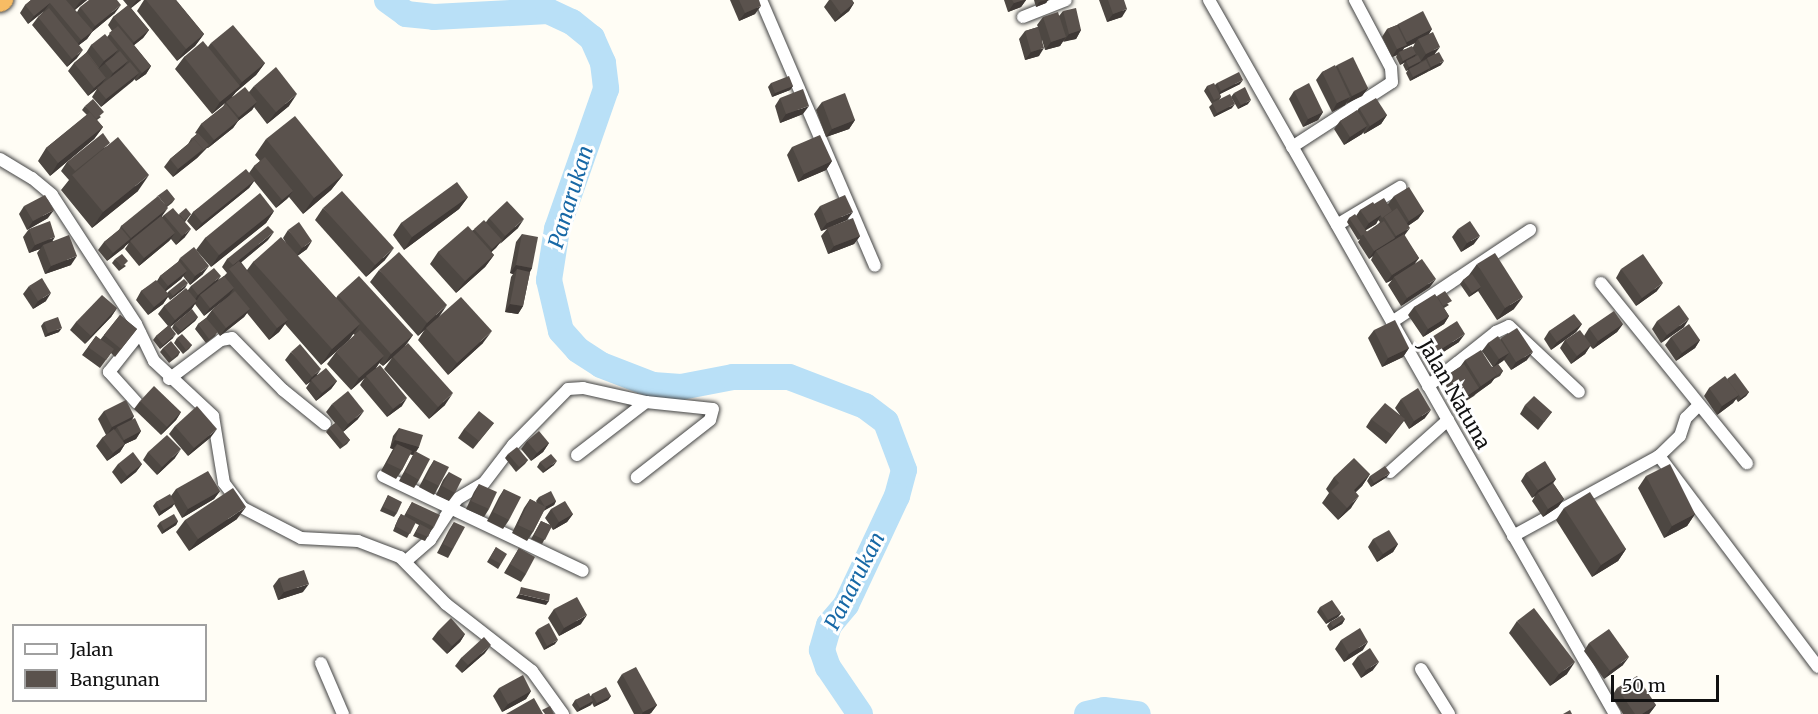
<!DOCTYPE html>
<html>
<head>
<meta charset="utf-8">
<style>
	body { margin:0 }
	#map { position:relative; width:1818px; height:714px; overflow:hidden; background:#fffdf5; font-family:Merriweather,serif }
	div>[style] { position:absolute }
	.river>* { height:26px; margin:-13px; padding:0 13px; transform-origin:13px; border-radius:13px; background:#b9e0f7 }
	.roads { filter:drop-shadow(0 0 2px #444) drop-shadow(0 0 2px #444) }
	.minor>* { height:12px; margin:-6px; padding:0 6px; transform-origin:6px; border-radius:6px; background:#fff }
	.trunk>* { height:20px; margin:-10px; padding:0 10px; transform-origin:10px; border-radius:10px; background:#f7bc64 }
	.wall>* { inset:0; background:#4d4742 }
	.shaded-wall>* { inset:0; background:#3f3936 }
	.building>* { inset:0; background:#5a524d }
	span { translate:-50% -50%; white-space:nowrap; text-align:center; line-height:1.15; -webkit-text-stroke:6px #fff; paint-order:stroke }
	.street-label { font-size:20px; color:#111 }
	.water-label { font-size:21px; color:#1768a6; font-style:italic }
	.legend { position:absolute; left:12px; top:624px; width:195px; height:78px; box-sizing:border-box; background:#fff; border:2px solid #a0a0a0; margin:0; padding:8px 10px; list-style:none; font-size:18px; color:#111 }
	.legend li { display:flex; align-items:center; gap:12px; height:30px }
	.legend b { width:30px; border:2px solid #a0a0a0 }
	.scale { position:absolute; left:1611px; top:675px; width:108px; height:27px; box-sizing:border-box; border:3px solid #111; border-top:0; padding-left:8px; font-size:18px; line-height:21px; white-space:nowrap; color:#111; -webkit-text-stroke:4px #fff; paint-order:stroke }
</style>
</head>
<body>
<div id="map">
	<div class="river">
		<i style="left:387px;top:0;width:24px;rotate:36deg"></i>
		<i style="left:406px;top:14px;width:28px;rotate:6deg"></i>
		<i style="left:434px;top:17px;width:114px;rotate:-3deg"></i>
		<i style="left:548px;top:11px;width:26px;rotate:25deg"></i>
		<i style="left:572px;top:22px;width:26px;rotate:39deg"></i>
		<i style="left:592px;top:38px;width:27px;rotate:66deg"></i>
		<i style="left:603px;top:63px;width:26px;rotate:83deg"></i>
		<i style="left:606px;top:89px;width:148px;rotate:109.3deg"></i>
		<i style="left:557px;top:229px;width:52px;rotate:98.9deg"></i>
		<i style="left:549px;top:280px;width:52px;rotate:76.8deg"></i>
		<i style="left:561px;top:331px;width:25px;rotate:48deg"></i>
		<i style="left:578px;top:350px;width:27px;rotate:33deg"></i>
		<i style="left:601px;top:365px;width:56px;rotate:21deg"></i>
		<i style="left:653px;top:385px;width:28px;rotate:4deg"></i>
		<i style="left:681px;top:387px;width:53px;rotate:-10.9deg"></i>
		<i style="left:733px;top:377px;width:56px"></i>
		<i style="left:789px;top:377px;width:81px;rotate:20.9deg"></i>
		<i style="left:865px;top:406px;width:26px;rotate:37deg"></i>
		<i style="left:886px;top:422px;width:51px;rotate:69.4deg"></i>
		<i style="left:904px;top:470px;width:27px;rotate:105deg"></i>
		<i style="left:897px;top:496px;width:120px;rotate:115.1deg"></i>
		<i style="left:846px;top:605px;width:26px;rotate:130deg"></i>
		<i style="left:829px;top:625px;width:26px;rotate:106deg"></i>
		<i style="left:822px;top:650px;width:18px;rotate:71deg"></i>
		<i style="left:828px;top:667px;width:57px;rotate:55.8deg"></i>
		<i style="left:1087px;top:714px;width:17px;rotate:-13deg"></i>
		<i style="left:1104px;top:710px;width:34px;rotate:7deg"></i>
	</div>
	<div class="roads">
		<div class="minor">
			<i style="left:761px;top:0;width:289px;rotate:66.8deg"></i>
			<i style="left:1209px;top:0;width:821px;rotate:60.38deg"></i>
			<i style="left:1023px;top:17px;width:46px;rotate:-21.6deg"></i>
			<i style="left:1292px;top:147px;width:119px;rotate:-33deg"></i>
			<i style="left:1392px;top:82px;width:14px;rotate:-94deg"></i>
			<i style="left:1391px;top:68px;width:77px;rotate:-117.9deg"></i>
			<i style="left:0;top:159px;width:37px;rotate:31deg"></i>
			<i style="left:32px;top:178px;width:26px;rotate:40deg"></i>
			<i style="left:52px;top:195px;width:154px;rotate:56.9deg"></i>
			<i style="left:136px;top:324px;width:41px;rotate:64.1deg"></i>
			<i style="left:154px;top:361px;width:81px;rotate:43deg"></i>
			<i style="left:213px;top:416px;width:68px;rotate:80.7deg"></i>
			<i style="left:224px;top:483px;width:31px;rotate:53deg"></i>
			<i style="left:243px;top:508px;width:65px;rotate:27.3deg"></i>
			<i style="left:301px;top:538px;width:57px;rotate:3deg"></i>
			<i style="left:358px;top:541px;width:45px;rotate:20.9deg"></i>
			<i style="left:400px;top:557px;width:66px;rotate:45.6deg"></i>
			<i style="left:446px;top:604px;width:109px;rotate:37.9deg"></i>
			<i style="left:532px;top:671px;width:53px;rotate:54.2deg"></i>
			<i style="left:1337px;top:225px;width:74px;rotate:-31.1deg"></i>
			<i style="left:1601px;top:283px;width:232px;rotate:51deg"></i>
			<i style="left:1392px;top:322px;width:166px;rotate:-33.7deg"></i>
			<i style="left:169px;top:379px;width:65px;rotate:-36.9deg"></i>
			<i style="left:221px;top:340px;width:11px;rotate:-10deg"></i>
			<i style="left:232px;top:338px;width:73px;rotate:45.6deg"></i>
			<i style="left:283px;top:390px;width:54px;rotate:39deg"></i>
			<i style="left:1428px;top:386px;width:87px;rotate:-38.5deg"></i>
			<i style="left:1496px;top:332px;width:14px;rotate:-25deg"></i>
			<i style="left:1509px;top:326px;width:96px;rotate:43.3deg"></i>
			<i style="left:137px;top:403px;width:42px;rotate:-132.1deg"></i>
			<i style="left:109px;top:372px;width:50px;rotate:-51.5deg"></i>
			<i style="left:577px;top:455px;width:87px;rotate:-37.5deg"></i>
			<i style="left:1659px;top:456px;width:264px;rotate:53deg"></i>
			<i style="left:1390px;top:472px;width:78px;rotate:-41.9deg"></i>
			<i style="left:383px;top:476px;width:221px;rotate:25.4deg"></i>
			<i style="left:1513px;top:536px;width:166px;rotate:-28.7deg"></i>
			<i style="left:1659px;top:456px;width:29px;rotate:-44deg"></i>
			<i style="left:1680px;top:436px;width:19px;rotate:-72deg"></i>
			<i style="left:1686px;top:418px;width:18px;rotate:-45deg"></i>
			<i style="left:406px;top:561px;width:32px;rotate:-41deg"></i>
			<i style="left:430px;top:540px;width:49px;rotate:-56.6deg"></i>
			<i style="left:457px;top:499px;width:31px;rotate:-31deg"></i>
			<i style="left:484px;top:483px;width:48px;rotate:-52.7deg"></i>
			<i style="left:513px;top:445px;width:78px;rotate:-45.5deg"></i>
			<i style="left:568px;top:389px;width:15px;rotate:-4deg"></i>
			<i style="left:583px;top:388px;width:65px;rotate:12.5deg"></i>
			<i style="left:646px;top:402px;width:67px;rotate:6deg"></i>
			<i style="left:713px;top:409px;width:11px;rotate:105deg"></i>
			<i style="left:710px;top:420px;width:93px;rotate:142deg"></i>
			<i style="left:321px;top:663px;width:56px;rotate:66.7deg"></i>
			<i style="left:1421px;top:669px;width:53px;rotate:58.1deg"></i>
		</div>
		<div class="trunk">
			<i style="left:0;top:2px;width:4px;rotate:-34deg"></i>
		</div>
	</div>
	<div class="wall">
		<i style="clip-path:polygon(31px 0,87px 0,75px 10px,77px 12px,80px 7px,115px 13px,92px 32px,87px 39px,79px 45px,77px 58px,67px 67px,32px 25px,38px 17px,44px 11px,28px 24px,20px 13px,25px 5px)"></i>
		<i style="clip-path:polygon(123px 0,141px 0,131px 8px,149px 30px,143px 38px,134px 45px,151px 66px,146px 74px,136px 81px,134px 79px,101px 107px,92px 97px,97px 89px,88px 96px,68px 71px,74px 63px,86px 53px,91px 45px,107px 37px,112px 31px,108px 25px,113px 17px,128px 6px)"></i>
		<i style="clip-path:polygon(144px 0,176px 0,204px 34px,195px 46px,177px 61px,137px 11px)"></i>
		<i style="clip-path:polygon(730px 0,759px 0,755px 14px,739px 21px)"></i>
		<i style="clip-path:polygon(829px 0,852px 0,854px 3px,849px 11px,835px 22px,824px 7px)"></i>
		<i style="clip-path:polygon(1004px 0,1026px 0,1021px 7px,1008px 12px)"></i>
		<i style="clip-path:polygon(1034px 0,1048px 0,1046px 3px,1036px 7px)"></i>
		<i style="clip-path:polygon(1099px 0,1124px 0,1122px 17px,1107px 22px)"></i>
		<i style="clip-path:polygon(1063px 11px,1081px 30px,1076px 39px,1063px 41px,1060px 46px,1045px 50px,1042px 40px,1039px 56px,1025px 60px,1019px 39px,1025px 31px,1038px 27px,1037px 25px,1043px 17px,1059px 16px)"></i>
		<i style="clip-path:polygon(evenodd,1398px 24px,1432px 29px,1429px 34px,1435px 55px,1441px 65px,1410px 81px,1406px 73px,1408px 70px,1406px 71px,1403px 65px,1405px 62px,1400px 65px,1396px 57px,1397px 55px,1392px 57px,1382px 37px,1387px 29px,1397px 25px,1398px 24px,1415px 43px,1413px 47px,1403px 50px,1404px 48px,1415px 43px)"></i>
		<i style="clip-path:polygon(211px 43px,265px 63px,256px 75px,236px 92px,232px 97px,249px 92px,254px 86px,289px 106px,267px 124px,254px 107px,252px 110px,238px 121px,233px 128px,208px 148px,207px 148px,197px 158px,173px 177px,164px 167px,170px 159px,188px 144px,191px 139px,197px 134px,195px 133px,201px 124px,223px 107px,225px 103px,212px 114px,175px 69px,184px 57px,208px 47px)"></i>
		<i style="clip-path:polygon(1337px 65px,1368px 88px,1362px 96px,1346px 103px,1345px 105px,1332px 112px,1316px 80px,1322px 72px,1335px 67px)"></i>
		<i style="clip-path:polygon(771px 83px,793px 86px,790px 90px,772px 97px,768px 87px)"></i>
		<i style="clip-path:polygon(1217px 83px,1240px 84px,1220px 94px,1221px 97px,1219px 100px,1232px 108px,1214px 117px,1209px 107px,1212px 104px,1204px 91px,1207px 86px,1215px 85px)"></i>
		<i style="clip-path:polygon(1294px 91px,1323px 112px,1318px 120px,1303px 127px,1289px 99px)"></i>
		<i style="clip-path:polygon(1234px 93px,1248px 104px,1238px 109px,1231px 97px)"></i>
		<i style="clip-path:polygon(780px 98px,803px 114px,780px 123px,775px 106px)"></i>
		<i style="clip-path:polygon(822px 102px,855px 120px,849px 129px,826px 137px,816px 110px)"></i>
		<i style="clip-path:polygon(85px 106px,101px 117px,97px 120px,103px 127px,94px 139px,50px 176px,38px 161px,46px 148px,87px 115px,82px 110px)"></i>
		<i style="clip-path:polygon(1359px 108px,1387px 115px,1381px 124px,1364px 134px,1363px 132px,1362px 134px,1344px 145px,1334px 129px,1340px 121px,1357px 111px)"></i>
		<i style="clip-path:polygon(266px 139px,343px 175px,331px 190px,303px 214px,289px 197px,276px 208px,254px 181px,249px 188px,196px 231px,187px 221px,193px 212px,249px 173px,254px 166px,260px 161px,255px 155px)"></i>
		<i style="clip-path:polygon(108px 146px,138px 191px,92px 228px,61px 190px,69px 180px,61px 171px,67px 162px)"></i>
		<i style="clip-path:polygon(792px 147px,832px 161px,826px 170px,798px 182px,787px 155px)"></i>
		<i style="clip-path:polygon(evenodd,1394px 196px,1424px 211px,1418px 219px,1408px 226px,1404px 236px,1419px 258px,1415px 263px,1430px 287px,1401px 306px,1388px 285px,1392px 280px,1386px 283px,1371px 260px,1373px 256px,1369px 259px,1358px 242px,1360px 239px,1358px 240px,1347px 222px,1349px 218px,1356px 216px,1360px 210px,1374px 204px,1388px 204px,1394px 196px,1378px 220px,1380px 222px,1378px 224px,1367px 232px,1365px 230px,1376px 224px,1378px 220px)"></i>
		<i style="clip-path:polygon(468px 197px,459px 209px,404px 250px,393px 235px,401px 223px)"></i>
		<i style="clip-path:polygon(175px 199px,172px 203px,167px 207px,162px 216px,162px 217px,164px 215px,191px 214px,185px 222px,185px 237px,176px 245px,171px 239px,169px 241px,139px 266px,125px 249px,129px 243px,107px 261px,98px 250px,104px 242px,119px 230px,121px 226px)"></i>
		<i style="clip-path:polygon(24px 206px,48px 218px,27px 230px,19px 214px)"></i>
		<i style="clip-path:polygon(820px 206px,847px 220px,833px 226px,860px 236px,854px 244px,828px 254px,821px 236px,827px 229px,821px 231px,814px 214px)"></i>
		<i style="clip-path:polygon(323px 208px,385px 260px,366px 277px,315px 220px)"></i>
		<i style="clip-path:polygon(274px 211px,266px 223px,211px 267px,196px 250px,205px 238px)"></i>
		<i style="clip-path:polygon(489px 218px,518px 228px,499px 244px,491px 252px,494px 255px,485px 267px,456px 293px,430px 264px,438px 252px,486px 222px)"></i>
		<i style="clip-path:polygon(29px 229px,53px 241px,71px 265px,45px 274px,37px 253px,40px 249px,29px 253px,23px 237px)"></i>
		<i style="clip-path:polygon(1458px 229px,1474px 244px,1461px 252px,1452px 237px)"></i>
		<i style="clip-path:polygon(288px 230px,307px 249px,297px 256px,336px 298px,338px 295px,413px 335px,405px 346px,445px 405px,429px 419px,384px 369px,392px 358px,383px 366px,379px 363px,376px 368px,402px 406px,387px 417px,360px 385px,365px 377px,351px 390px,327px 364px,336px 352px,355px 335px,353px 334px,349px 340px,321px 365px,285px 324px,279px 332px,269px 340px,247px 313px,244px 317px,220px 336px,217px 332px,215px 336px,206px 343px,195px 329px,198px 324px,206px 318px,212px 310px,226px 298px,204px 316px,195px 304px,191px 310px,170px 327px,173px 338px,160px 349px,153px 340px,156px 336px,168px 326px,158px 314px,164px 306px,188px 290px,191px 286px,218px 280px,224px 276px,227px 273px,222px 267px,227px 259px,268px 240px,241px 262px,247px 270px,253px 262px,286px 243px,283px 238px)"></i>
		<i style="clip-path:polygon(522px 234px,532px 268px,530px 272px,523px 306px,518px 314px,505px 312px,511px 277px,513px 274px,510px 273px,516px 242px)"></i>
		<i style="clip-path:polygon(180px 258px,203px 274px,190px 285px,183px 276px,181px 279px,166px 291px,167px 293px,169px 291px,185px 288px,170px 300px,168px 297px,163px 304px,148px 315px,136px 300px,141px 291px,157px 281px,160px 276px,178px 262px)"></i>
		<i style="clip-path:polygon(115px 259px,126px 266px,119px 271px,112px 263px)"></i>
		<i style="clip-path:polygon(1477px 264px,1514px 309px,1497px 320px,1478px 291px,1469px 297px,1460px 284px,1463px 280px,1469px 275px)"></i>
		<i style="clip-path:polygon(1621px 269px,1657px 291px,1636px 306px,1616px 278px)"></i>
		<i style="clip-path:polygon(379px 270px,439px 317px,483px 343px,448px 375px,418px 340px,425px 329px,418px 336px,370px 282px)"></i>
		<i style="clip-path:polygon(29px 286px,46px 301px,33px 309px,23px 294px)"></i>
		<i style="clip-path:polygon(1437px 296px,1449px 305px,1444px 308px,1449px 316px,1444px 324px,1423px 337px,1408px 315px,1414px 307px)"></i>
		<i style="clip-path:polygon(117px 308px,111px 317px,85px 344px,70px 330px,76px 322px)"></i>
		<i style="clip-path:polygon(120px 315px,137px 329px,115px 357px,111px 353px,100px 368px,82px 355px,96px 336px,100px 340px)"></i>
		<i style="clip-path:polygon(198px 317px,195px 321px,178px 335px,172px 328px,174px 324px)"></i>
		<i style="clip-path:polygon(1657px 321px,1684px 327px,1661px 343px,1652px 329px)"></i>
		<i style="clip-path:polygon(44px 322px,59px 332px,45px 337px,41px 326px)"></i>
		<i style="clip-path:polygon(1582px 324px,1576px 332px,1551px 350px,1544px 339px,1549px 331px)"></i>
		<i style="clip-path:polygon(1623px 324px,1617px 332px,1593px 349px,1590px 346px,1585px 354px,1571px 364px,1560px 348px,1565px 340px,1584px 336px,1589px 328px)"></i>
		<i style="clip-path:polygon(1374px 330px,1409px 348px,1403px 357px,1382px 367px,1368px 338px)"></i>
		<i style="clip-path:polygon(1671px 337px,1700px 340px,1695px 348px,1676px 361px,1665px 345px)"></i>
		<i style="clip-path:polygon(177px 338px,192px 345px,189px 349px,183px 354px,174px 343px)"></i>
		<i style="clip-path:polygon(1501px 338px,1527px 360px,1511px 370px,1504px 360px,1498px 364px,1503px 371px,1500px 376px,1494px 379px,1491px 383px,1476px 394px,1474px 396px,1458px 406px,1443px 382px,1449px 374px,1460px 367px,1465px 360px,1493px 367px,1482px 351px,1488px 343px,1500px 340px)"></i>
		<i style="clip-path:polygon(1424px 342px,1459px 342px,1426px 363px,1418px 350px)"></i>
		<i style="clip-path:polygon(163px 348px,180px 352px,178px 356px,169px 363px,160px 352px)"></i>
		<i style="clip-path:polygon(291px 352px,317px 375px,337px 381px,331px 389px,316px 401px,306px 388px,310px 382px,306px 385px,285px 360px)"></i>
		<i style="clip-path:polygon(1727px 379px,1749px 392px,1746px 396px,1738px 402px,1736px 399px,1733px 403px,1717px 415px,1704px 396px,1709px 388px)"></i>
		<i style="clip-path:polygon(1401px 399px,1425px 418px,1409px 429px,1404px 421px,1386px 444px,1366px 427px,1371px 419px,1400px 415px,1395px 408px)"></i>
		<i style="clip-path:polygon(140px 401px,181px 412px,176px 420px,161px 435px,134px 409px)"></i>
		<i style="clip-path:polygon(332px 404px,358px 419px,343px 432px,350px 440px,347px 444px,340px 449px,326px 432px,329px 428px,335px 423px,326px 412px)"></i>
		<i style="clip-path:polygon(1525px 405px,1552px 412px,1538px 430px,1520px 414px)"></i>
		<i style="clip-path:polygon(104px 411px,134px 416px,132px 420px,141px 431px,136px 439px,125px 444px,120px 452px,107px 461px,96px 446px,102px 438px,106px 435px,98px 419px)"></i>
		<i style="clip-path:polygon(494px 423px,473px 449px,458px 438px,464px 429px)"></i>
		<i style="clip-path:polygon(175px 426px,211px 437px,188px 456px,169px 434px)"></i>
		<i style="clip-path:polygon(399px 428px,419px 447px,416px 452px,419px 480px,414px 488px,399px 481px,413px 455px,410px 454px,402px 470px,396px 479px,381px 471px,393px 449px,390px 448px,393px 436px)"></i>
		<i style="clip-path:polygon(527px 441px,549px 443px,543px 452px,531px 461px,521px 449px)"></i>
		<i style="clip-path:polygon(148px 452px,175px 458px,157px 475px,143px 460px)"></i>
		<i style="clip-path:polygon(508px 454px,528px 460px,525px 464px,516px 472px,505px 458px)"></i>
		<i style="clip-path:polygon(434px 460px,439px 486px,434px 495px,419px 487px,429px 468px)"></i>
		<i style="clip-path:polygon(540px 462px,554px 465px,543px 473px,537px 467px)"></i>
		<i style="clip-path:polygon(118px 464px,142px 464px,136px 472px,121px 484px,112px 472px)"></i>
		<i style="clip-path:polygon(449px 472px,455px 493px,449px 501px,436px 495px,443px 480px)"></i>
		<i style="clip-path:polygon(1526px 473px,1556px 479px,1553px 483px,1564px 499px,1558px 507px,1543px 517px,1532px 501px,1535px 496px,1532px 498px,1521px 481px)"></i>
		<i style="clip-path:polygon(1370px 474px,1362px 486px,1356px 492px,1351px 508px,1338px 520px,1322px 503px,1329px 493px,1326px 489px,1334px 477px)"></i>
		<i style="clip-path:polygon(1370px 476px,1387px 477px,1371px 487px,1367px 481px)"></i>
		<i style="clip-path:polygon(1646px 476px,1695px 514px,1687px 526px,1664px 538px,1638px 488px)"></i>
		<i style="clip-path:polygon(479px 484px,489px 509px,484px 517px,466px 509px,474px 492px)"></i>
		<i style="clip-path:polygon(176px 489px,220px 491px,214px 499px,182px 518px,174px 504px,172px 507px,159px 516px,153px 506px,156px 502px,171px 496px)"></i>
		<i style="clip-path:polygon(504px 489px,509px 520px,503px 529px,487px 521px,499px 497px)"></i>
		<i style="clip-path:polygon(388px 495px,397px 513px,394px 517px,380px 511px)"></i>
		<i style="clip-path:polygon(539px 497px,556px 501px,554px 505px,544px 510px,533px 532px,527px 541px,512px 533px,524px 508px,530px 499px,537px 503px,536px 501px)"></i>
		<i style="clip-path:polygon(412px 502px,434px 527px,431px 531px,425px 541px,413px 536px,419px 525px,415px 523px,407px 538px,393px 531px,398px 519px,401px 514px,404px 516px)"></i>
		<i style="clip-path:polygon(1564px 508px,1626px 549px,1618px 561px,1592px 577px,1556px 520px)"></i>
		<i style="clip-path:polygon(551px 509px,573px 514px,567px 522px,553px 530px,551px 527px,542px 544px,531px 539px,541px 521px,550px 525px,545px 518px)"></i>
		<i style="clip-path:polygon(237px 519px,189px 551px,176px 532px,185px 520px)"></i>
		<i style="clip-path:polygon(178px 521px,176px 525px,162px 534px,157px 526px,160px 522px)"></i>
		<i style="clip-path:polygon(454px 522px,453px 549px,448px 558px,437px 553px,449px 530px)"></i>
		<i style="clip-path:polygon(1373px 539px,1398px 544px,1393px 552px,1377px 562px,1368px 547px)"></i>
		<i style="clip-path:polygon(496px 547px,501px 564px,498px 569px,487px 562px)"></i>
		<i style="clip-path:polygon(519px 548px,526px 574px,521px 582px,504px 573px)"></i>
		<i style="clip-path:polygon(279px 578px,303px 592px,278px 600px,273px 586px)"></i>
		<i style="clip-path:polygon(1320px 607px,1341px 613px,1338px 617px,1326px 624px,1317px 612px)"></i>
		<i style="clip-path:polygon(554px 609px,581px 624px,559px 636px,548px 618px)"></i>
		<i style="clip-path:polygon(1345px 619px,1342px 624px,1330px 631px,1327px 626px,1330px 622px)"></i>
		<i style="clip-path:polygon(1517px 621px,1567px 674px,1550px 686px,1509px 633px)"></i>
		<i style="clip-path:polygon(538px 629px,555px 644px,544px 650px,535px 633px)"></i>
		<i style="clip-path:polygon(438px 631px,465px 634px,460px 642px,447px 654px,432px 639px)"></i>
		<i style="clip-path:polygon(1341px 640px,1363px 650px,1344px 662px,1335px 649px)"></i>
		<i style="clip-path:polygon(1589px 643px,1623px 665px,1604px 679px,1584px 651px)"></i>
		<i style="clip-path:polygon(485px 653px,462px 673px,455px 666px,461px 658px)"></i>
		<i style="clip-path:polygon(1358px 656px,1373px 670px,1361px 678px,1352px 664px)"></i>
		<i style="clip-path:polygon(622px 674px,657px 705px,651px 713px,649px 714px,634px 714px,617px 682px)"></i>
		<i style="clip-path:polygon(499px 688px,531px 691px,526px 699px,502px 712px,493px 696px)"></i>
		<i style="clip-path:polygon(1617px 688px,1656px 705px,1649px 714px,1623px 714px,1612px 696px)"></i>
		<i style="clip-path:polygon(592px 694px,611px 696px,608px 700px,594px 707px,592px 703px,591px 705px,577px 712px,572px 705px,575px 700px,591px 696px)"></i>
	</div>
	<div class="shaded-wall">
		<i style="clip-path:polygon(82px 0,87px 0,73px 11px,79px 3px)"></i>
		<i style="clip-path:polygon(137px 0,141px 0,130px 9px)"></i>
		<i style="clip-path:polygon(1024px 0,1026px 0,1021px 7px,1008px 12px,1014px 3px)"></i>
		<i style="clip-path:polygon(1047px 0,1048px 0,1046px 3px,1036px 7px,1039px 2px)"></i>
		<i style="clip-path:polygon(50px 3px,44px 11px,28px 24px,34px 16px)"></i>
		<i style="clip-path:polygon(854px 3px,849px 11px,835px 22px,841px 14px)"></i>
		<i style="clip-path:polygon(121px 5px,115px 13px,92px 32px,87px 39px,75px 48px,81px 40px,90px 33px,95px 26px)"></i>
		<i style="clip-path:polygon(761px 6px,755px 14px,739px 21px,745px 13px)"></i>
		<i style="clip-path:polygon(1127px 9px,1122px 17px,1107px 22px,1113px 14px)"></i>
		<i style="clip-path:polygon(1432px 29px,1426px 38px,1418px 39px,1415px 43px,1404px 48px,1401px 53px,1399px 52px,1397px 55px,1392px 57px,1397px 49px,1404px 46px,1407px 42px)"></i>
		<i style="clip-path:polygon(149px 30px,143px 38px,128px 50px,134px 42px)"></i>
		<i style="clip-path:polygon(1081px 30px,1076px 39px,1063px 42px,1069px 34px)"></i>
		<i style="clip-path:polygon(204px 34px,195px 46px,177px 61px,186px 49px)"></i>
		<i style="clip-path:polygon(1066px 37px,1060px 46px,1045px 50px,1051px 42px)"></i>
		<i style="clip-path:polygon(1440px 47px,1434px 55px,1420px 62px,1426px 54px)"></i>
		<i style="clip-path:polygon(1044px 48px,1039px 56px,1025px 60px,1031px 52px)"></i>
		<i style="clip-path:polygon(83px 50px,77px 58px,67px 67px,72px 59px)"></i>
		<i style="clip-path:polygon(118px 50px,112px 58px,98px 69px,104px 61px)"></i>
		<i style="clip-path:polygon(1416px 54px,1414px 58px,1400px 65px,1403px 61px)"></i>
		<i style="clip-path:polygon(128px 61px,122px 69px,108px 81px,113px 73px)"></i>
		<i style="clip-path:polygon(1421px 61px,1418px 65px,1406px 71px,1409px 67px)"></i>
		<i style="clip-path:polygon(1444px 61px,1441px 65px,1429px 71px,1431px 67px)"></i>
		<i style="clip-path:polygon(265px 63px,256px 75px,236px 92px,231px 98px,212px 114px,220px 102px,237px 88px,242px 82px)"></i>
		<i style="clip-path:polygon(151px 66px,146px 74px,136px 81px,142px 73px)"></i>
		<i style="clip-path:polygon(1430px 68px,1427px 72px,1410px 81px,1413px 77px)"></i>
		<i style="clip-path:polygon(139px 73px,133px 81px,101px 107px,106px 99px)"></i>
		<i style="clip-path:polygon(106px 78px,100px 86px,88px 96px,94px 88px)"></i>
		<i style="clip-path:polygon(1243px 80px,1240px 84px,1218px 95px,1221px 91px)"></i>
		<i style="clip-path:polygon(793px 86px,790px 90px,772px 97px,775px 93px)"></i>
		<i style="clip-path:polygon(1368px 88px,1362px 96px,1346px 104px,1352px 96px)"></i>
		<i style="clip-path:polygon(297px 94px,289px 106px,267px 124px,276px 112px)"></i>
		<i style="clip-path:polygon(1350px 97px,1345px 105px,1332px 112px,1337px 103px)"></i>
		<i style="clip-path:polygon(1251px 100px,1248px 104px,1238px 109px,1241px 105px)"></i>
		<i style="clip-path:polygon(257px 102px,252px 110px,238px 121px,233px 128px,208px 148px,214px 140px,234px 124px,239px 117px)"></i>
		<i style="clip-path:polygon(1235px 104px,1232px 108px,1214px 117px,1217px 113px)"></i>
		<i style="clip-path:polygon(809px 106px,803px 114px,780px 123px,786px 114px)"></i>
		<i style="clip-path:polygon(1323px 112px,1318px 120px,1303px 127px,1308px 119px)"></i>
		<i style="clip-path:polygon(1387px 115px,1381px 124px,1364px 134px,1370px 126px)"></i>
		<i style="clip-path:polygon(855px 120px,849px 129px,826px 137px,832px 129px)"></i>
		<i style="clip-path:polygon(1367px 126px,1362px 134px,1344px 145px,1350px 137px)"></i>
		<i style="clip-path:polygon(103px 127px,94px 139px,50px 176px,58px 163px)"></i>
		<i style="clip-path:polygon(209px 145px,197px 158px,173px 177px,178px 169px)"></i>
		<i style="clip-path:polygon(832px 161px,826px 170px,798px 182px,804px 174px)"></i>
		<i style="clip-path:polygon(149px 175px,138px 191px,92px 228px,103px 212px)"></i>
		<i style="clip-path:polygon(343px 175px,331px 190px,303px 214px,314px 198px)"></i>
		<i style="clip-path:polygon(255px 180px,249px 188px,196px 231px,202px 223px)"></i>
		<i style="clip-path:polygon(293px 191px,287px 199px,276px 208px,282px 200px)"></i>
		<i style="clip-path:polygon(468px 197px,459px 209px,404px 250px,412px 237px)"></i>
		<i style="clip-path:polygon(168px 208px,162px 216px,125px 246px,131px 238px)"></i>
		<i style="clip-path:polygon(54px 210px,48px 218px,27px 230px,33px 221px)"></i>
		<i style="clip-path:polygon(274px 211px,266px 223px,211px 267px,219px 255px)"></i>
		<i style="clip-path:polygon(1424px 211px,1418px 219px,1403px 229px,1409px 221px)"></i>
		<i style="clip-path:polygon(853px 212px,847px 220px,821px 231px,827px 223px)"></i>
		<i style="clip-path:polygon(1381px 215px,1376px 224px,1363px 232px,1369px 223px)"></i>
		<i style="clip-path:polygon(524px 219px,518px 228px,500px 244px,505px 236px)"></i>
		<i style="clip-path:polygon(1410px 228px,1404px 236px,1390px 245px,1396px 236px)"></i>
		<i style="clip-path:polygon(191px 229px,185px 237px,176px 245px,182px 236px)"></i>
		<i style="clip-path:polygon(274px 232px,268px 240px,231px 271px,233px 265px)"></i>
		<i style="clip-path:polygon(175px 233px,169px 241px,139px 266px,144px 258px)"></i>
		<i style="clip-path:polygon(860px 236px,854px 244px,828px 254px,834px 246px)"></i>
		<i style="clip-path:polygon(1480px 236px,1474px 244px,1461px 252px,1467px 243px)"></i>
		<i style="clip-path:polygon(55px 237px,50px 245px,43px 245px,40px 249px,29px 253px,35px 245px)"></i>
		<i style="clip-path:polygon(1395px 238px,1389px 246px,1376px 251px,1373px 256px,1369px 259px,1374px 251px)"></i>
		<i style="clip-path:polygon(130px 239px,124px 248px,107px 261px,113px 253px)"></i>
		<i style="clip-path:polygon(502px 240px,496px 248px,486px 257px,492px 249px)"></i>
		<i style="clip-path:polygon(312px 241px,307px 249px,296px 257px,302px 248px)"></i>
		<i style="clip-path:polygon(394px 248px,385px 260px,366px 277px,375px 265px)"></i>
		<i style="clip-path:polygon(494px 255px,485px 267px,456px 293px,465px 281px)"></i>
		<i style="clip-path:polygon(77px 256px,71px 265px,45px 274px,51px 266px)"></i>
		<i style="clip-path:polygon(1419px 258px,1413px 266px,1394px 277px,1392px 280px,1386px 283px,1392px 275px)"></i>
		<i style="clip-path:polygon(516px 265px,532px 268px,527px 276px,517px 269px,513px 274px,510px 273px)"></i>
		<i style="clip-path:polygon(209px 266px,203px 274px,190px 285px,195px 276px)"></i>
		<i style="clip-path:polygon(187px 271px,181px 279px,162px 294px,168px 286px)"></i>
		<i style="clip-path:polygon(221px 276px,215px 285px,200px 295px,197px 300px,192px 304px,198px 295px)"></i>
		<i style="clip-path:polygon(1436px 279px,1430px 287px,1401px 306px,1407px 298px)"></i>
		<i style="clip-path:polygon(188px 283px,185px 288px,170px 300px,173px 296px)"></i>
		<i style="clip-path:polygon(1663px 283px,1657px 291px,1636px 306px,1642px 298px)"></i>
		<i style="clip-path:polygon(1481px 287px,1478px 291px,1469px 297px,1472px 293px)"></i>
		<i style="clip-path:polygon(234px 288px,229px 296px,204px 316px,210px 308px)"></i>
		<i style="clip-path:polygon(51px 293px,46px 301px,33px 309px,38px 301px)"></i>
		<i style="clip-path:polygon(169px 295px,163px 304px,148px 315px,154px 307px)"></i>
		<i style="clip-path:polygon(1523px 297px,1514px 309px,1497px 320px,1505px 308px)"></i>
		<i style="clip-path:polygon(197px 301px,191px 310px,169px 328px,175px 320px)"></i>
		<i style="clip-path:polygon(510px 304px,523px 306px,518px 314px,505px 312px)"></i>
		<i style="clip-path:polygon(447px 305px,439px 317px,418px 336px,427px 323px)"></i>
		<i style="clip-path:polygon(117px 308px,111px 317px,85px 344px,91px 336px)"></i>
		<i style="clip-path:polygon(250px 309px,244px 317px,220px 336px,226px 328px)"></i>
		<i style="clip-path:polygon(1449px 316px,1444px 324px,1423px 337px,1428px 329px)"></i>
		<i style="clip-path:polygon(198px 317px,195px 321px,178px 335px,181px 331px)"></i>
		<i style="clip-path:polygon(1689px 319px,1684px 327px,1661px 343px,1667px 335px)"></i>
		<i style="clip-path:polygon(288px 320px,279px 332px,269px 340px,277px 328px)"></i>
		<i style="clip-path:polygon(360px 324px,349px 340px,321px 365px,332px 349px)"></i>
		<i style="clip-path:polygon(1582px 324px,1576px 332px,1551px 350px,1557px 342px)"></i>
		<i style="clip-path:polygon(1623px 324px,1617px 332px,1593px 349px,1598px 341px)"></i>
		<i style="clip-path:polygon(62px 328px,59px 332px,45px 337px,48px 333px)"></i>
		<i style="clip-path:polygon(492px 331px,483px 343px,448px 375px,457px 363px)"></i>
		<i style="clip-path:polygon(176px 334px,173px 338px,160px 349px,163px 345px)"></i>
		<i style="clip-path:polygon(1465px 334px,1459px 342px,1426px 363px,1432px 355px)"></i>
		<i style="clip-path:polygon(413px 335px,404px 347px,383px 366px,391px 354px)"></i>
		<i style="clip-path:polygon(1700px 340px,1695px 348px,1676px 361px,1682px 353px)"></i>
		<i style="clip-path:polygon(1591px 345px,1585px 354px,1571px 364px,1577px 356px)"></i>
		<i style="clip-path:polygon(1409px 348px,1403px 357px,1382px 367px,1388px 358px)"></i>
		<i style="clip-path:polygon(1533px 352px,1527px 360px,1511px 370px,1516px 362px)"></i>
		<i style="clip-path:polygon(1509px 353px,1503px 361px,1493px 368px,1499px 359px)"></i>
		<i style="clip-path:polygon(384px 356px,376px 368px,351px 390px,359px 378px)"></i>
		<i style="clip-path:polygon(321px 369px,315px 378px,306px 385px,312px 377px)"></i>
		<i style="clip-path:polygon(1497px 375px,1491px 383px,1458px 406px,1464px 398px)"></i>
		<i style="clip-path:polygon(337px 381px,331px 389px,316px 401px,322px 393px)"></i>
		<i style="clip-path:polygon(1749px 392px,1746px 396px,1738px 402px,1741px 398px)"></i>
		<i style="clip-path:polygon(453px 393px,445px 405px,429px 419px,438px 407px)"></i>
		<i style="clip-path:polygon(1739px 395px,1733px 403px,1717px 415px,1722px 406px)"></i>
		<i style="clip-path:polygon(407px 398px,402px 406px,387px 417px,393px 409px)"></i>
		<i style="clip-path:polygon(1431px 410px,1425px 418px,1409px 429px,1414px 421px)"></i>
		<i style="clip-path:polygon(364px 411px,358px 419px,343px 432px,348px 424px)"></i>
		<i style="clip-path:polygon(181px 412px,176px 420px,161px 435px,167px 427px)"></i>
		<i style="clip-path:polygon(134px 416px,128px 425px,117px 427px,114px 431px,107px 435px,112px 427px)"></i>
		<i style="clip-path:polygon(217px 429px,211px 437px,188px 456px,194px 448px)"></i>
		<i style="clip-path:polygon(141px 431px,136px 439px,125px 444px,120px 452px,107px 461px,124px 440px)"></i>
		<i style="clip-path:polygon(395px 440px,419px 447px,413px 455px,394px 450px,397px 444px,393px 449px,390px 448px)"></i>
		<i style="clip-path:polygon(549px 443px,543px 452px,531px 461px,537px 453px)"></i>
		<i style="clip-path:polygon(181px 449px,175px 458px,157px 475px,162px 467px)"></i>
		<i style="clip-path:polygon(557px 461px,554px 465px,543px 473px,546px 469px)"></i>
		<i style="clip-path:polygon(142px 464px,136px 472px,121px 484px,127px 476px)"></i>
		<i style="clip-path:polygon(1390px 473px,1387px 477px,1371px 487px,1374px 483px)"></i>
		<i style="clip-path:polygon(1370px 474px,1362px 486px,1345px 502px,1354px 490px)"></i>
		<i style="clip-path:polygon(1556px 479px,1550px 487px,1538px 493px,1535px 496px,1532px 498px,1538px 490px)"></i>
		<i style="clip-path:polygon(220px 491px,214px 499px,182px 518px,188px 509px)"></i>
		<i style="clip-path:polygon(1359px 496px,1351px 508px,1338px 520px,1347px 508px)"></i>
		<i style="clip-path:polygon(1564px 499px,1558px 507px,1543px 517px,1548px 509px)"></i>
		<i style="clip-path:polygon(556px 501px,554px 505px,542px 512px,545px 507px)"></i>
		<i style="clip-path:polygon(175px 503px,172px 507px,159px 516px,161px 511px)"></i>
		<i style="clip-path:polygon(246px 507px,237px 519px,189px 551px,198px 539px)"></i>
		<i style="clip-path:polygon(573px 514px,567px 522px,553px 530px,559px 522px)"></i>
		<i style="clip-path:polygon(1695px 514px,1687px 526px,1664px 538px,1672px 526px)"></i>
		<i style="clip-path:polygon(178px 521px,176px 525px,162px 534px,164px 530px)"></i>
		<i style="clip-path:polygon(1398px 544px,1393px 552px,1377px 562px,1383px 554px)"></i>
		<i style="clip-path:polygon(1626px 549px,1618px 561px,1592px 577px,1601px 565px)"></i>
		<i style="clip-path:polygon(309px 584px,303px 592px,278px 600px,284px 592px)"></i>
		<i style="clip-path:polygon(519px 594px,549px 601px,546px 605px,516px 598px)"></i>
		<i style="clip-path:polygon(1341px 613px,1338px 617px,1326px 624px,1328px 620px)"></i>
		<i style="clip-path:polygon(587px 615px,581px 624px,559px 636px,564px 628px)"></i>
		<i style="clip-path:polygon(1345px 619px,1342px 624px,1330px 631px,1333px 627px)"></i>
		<i style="clip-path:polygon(465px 634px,460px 642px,447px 654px,452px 646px)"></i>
		<i style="clip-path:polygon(558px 640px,555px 644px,544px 650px,547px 646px)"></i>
		<i style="clip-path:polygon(1368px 642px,1363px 650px,1344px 662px,1349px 654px)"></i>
		<i style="clip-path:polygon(491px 645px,485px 653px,462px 673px,468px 665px)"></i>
		<i style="clip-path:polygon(1629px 657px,1623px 665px,1604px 679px,1610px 671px)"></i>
		<i style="clip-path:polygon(1379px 662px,1373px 670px,1361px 678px,1366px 670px)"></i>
		<i style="clip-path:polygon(1575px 662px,1567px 674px,1550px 686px,1559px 674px)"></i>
		<i style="clip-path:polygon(531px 691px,526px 699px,502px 712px,508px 704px)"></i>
		<i style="clip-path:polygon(611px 696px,608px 700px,594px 707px,597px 703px)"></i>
		<i style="clip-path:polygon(593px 701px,591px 705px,577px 712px,580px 708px)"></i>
		<i style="clip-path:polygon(657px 705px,651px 713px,649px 714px,642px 714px,643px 712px)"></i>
		<i style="clip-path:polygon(1656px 705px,1650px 713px,1649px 714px,1642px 714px)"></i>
	</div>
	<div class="building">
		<i style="clip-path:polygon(31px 0,66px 0,93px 31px,81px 40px,50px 3px,34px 16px,25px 5px)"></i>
		<i style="clip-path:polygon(89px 0,117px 0,121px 5px,95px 26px,80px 7px)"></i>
		<i style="clip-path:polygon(146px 0,176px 0,204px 34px,186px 49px)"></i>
		<i style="clip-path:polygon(739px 0,759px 0,761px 6px,745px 13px)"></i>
		<i style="clip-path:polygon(831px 0,852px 0,854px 3px,841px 14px)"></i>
		<i style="clip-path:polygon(1012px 0,1024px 0,1014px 3px)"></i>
		<i style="clip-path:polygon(1108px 0,1124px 0,1127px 9px,1113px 14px)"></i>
		<i style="clip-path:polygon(128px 5px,149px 30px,134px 42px,113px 17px)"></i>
		<i style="clip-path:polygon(49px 8px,83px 50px,72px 59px,38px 17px)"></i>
		<i style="clip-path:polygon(1076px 8px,1081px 30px,1069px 34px,1063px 11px)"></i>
		<i style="clip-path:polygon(1423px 11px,1432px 29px,1407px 42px,1398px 24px)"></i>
		<i style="clip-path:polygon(1058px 12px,1066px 37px,1051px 42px,1043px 17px)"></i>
		<i style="clip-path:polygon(233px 25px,265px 63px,242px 82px,211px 43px)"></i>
		<i style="clip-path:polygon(1397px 25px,1407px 45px,1397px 49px,1387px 29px)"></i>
		<i style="clip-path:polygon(118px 26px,151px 66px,142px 73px,109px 33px)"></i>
		<i style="clip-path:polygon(1038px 27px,1044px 48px,1031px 52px,1025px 31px)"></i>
		<i style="clip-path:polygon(1433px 32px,1440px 47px,1426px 54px,1418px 39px)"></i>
		<i style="clip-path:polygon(105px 34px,118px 50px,104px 61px,91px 45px)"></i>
		<i style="clip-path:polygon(203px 41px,240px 86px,220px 102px,184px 57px)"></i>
		<i style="clip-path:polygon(1412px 46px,1416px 54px,1403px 61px,1399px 52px)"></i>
		<i style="clip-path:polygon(120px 51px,128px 61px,113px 73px,105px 63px)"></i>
		<i style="clip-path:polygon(87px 52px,99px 68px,98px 68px,86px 53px,83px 55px)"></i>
		<i style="clip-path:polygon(1439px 52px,1444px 61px,1431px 67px,1427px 58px)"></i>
		<i style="clip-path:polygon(86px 53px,106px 78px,94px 88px,74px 63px)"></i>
		<i style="clip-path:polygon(1418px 55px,1421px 61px,1409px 67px,1406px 61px)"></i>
		<i style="clip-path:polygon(1353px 57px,1368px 88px,1352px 96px,1337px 65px)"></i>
		<i style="clip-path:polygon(1426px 60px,1430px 68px,1413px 77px,1409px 69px)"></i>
		<i style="clip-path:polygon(130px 62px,139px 73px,106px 99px,97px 88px)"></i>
		<i style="clip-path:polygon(1335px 65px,1350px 97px,1337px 103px,1322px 72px)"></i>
		<i style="clip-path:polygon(276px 67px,297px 94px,276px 112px,254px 86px)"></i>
		<i style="clip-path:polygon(1239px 72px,1243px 80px,1221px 91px,1217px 83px)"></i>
		<i style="clip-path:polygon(789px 76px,793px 86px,775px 93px,771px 83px)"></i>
		<i style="clip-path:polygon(1214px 83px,1221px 97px,1214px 100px,1207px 86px)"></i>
		<i style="clip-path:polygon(1309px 83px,1323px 112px,1308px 119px,1294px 91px)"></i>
		<i style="clip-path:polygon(245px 87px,257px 102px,239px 117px,226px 102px)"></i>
		<i style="clip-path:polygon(1245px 87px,1251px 100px,1241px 105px,1234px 93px)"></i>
		<i style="clip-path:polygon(803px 89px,809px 106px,786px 114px,780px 98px)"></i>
		<i style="clip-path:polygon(845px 93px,855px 120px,832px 129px,822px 102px)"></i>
		<i style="clip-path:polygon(1230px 94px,1235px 104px,1217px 113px,1212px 103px)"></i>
		<i style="clip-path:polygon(1376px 98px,1387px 115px,1370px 126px,1359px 108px)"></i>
		<i style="clip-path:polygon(93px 99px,104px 112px,96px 119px,85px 106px)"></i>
		<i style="clip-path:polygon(226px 104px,239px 120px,214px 140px,201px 124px)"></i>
		<i style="clip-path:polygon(1357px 110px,1367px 126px,1350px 137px,1340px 121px)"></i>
		<i style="clip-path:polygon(90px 112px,103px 127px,58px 163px,46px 148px)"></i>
		<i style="clip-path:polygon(295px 116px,343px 175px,314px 198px,266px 139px)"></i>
		<i style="clip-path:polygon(103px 133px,110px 143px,75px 171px,67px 162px)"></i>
		<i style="clip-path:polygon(198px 133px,209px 145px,201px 152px,203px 149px,194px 139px,192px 141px,191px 139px)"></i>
		<i style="clip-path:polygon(820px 135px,832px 161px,804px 174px,792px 147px)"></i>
		<i style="clip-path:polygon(118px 137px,149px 175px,103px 212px,72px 175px)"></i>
		<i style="clip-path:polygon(194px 139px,203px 149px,178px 169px,170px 159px)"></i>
		<i style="clip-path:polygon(265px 157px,293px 191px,282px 200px,254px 166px)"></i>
		<i style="clip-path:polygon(246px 169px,255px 180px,202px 223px,193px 212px)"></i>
		<i style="clip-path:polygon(457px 182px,468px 197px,412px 237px,401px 223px)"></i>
		<i style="clip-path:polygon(1409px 187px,1424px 211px,1409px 221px,1394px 196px)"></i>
		<i style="clip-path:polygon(167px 189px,175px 199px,166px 206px,158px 196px,156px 197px)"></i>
		<i style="clip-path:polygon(342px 191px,394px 248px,375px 265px,323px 208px)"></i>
		<i style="clip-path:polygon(260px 193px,274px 211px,219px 255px,205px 238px)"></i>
		<i style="clip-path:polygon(45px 195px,54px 210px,33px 221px,24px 206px)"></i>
		<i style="clip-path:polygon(845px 195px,853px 212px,827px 223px,820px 206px)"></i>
		<i style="clip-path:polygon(158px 196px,168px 208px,131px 238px,121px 226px)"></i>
		<i style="clip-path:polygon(1384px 198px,1392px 211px,1382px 218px,1374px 204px)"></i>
		<i style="clip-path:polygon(507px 201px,524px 219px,505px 236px,489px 218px)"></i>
		<i style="clip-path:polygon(1373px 202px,1381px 215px,1369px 223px,1360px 210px)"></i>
		<i style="clip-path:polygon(173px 208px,191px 229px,182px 236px,164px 215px)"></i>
		<i style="clip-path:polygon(186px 208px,191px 214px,184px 220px,179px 214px)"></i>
		<i style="clip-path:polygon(1397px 208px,1410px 228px,1396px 236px,1384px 217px)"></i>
		<i style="clip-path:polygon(1355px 214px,1367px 232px,1361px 236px,1349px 218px)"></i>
		<i style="clip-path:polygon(161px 216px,175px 233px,144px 258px,130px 241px)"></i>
		<i style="clip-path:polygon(853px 218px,860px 236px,834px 246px,827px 228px)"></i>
		<i style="clip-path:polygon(484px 220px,502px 240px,492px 249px,474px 229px)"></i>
		<i style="clip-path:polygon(50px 221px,55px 237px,35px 245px,29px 229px)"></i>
		<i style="clip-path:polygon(1384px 221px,1395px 238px,1374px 251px,1363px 234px)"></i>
		<i style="clip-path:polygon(1470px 221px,1480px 236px,1467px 243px,1458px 229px)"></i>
		<i style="clip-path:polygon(299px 222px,312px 241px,302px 248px,288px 230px)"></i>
		<i style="clip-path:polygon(268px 226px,274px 232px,233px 265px,227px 259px)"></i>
		<i style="clip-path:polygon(468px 226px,494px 255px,465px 281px,438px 252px)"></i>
		<i style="clip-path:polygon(121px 228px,130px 239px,113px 253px,104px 242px)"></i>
		<i style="clip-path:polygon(522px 234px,538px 237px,532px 268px,516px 265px)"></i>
		<i style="clip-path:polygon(1404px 234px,1419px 258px,1392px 275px,1376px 251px)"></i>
		<i style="clip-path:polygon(69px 235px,77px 256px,51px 266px,43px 245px)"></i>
		<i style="clip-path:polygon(281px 237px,360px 324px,332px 349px,253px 262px)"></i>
		<i style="clip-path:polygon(194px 247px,209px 266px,195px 276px,180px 258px)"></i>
		<i style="clip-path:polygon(399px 252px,447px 305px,427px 323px,379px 270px)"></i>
		<i style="clip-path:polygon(1495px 253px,1523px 297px,1505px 308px,1477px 264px)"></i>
		<i style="clip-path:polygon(122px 254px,128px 261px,122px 267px,115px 259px)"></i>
		<i style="clip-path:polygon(1643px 254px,1663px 283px,1642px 298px,1621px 269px)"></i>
		<i style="clip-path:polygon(1422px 259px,1436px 279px,1407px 298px,1394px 277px)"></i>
		<i style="clip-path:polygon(179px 261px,187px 271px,168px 286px,160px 276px)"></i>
		<i style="clip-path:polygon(239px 261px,288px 320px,277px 328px,229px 269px)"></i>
		<i style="clip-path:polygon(214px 268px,221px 276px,198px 295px,191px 286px)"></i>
		<i style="clip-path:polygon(517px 269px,530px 272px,523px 306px,510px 304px)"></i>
		<i style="clip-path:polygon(1472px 274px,1481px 287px,1472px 293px,1463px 280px)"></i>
		<i style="clip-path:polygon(224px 276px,234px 288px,210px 308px,200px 295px)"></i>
		<i style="clip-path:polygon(359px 276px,413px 335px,391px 354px,338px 295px)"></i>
		<i style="clip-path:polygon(42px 278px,51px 293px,38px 301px,29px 286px)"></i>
		<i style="clip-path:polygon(184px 279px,188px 283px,173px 296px,169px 291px)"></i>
		<i style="clip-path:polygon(156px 280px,169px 295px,154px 307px,141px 291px)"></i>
		<i style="clip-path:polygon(186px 288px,197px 301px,175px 320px,164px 306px)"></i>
		<i style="clip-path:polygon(235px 291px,250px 309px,226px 328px,212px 310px)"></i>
		<i style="clip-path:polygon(1445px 291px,1452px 301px,1443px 306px,1437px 296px)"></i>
		<i style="clip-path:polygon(1435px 294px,1449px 316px,1428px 329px,1414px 307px)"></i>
		<i style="clip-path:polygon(102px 295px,117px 308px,91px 336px,76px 322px)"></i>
		<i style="clip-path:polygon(461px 297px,492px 331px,457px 363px,426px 328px)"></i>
		<i style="clip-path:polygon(1679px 305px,1689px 319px,1667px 335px,1657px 321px)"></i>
		<i style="clip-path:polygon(192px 309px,198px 317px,181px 331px,174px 324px)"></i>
		<i style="clip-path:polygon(1614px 311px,1623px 324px,1598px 341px,1589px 328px)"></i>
		<i style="clip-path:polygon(1574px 314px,1582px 324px,1557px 342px,1549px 331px)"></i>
		<i style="clip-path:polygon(120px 315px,137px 329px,121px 349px,104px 335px)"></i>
		<i style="clip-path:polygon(58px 317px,62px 328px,48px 333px,44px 322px)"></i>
		<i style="clip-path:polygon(206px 318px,218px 332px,209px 339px,198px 324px)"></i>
		<i style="clip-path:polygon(1395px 320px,1409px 348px,1388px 358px,1374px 330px)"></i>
		<i style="clip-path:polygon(1457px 321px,1465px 334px,1432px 355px,1424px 342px)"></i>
		<i style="clip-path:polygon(1689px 324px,1700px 340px,1682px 353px,1671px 337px)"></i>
		<i style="clip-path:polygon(169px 325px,176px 334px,163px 345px,156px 336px)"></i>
		<i style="clip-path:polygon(1517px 328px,1533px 352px,1516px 362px,1501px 338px)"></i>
		<i style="clip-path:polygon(360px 330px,384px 356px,359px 378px,336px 352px)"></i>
		<i style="clip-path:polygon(1580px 330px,1591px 345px,1577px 356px,1565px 340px)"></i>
		<i style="clip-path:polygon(182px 334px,192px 345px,186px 350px,177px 338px)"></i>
		<i style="clip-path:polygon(96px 336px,114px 349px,106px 360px,88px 347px)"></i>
		<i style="clip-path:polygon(1498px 336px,1509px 353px,1499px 359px,1488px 343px)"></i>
		<i style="clip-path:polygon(171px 341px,180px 352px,172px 359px,163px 348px)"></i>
		<i style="clip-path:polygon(408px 343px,453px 393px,438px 407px,393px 357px)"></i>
		<i style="clip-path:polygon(300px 344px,321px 369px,312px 377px,291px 352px)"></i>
		<i style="clip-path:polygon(1481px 350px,1497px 375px,1481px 386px,1465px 360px)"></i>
		<i style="clip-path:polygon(1464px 364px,1479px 388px,1464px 398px,1449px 374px)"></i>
		<i style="clip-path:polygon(1498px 364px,1503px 371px,1497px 375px,1492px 368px)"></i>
		<i style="clip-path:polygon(380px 365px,407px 398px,393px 409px,366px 376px)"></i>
		<i style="clip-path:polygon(326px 368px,337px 381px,322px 393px,311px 380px)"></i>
		<i style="clip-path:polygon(1735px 373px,1749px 392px,1741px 398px,1727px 379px)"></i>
		<i style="clip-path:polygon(1725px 376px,1739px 395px,1722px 406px,1709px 388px)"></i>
		<i style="clip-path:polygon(154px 386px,181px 412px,167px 427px,140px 401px)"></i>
		<i style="clip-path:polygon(1418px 388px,1431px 410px,1414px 421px,1401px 399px)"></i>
		<i style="clip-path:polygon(348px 391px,364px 411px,348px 424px,332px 404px)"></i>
		<i style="clip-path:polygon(1534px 396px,1552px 412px,1544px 422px,1525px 405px)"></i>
		<i style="clip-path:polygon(126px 400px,134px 416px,112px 427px,104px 411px)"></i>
		<i style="clip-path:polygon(1385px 403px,1405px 419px,1392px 435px,1371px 419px)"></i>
		<i style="clip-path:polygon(197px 406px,217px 429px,194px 448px,175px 426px)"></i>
		<i style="clip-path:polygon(479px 411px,494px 423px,479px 441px,464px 429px)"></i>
		<i style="clip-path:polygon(135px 418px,141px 431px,124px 440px,117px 427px)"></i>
		<i style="clip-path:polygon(336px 423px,350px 440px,343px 445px,329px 428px)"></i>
		<i style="clip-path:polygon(399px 428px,423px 435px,419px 447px,395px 440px)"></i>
		<i style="clip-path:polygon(114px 429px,125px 444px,113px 453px,102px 438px)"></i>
		<i style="clip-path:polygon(539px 431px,549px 443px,537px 453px,527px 441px)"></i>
		<i style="clip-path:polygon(167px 435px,181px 449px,162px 467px,148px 452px)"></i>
		<i style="clip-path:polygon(397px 444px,412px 451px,402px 470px,387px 463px)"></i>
		<i style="clip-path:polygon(517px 447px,528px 460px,519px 467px,508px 454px)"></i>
		<i style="clip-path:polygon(415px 451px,430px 459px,419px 480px,405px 472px)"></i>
		<i style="clip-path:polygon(133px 452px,142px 464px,127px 476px,118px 464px)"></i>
		<i style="clip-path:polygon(551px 454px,557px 461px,546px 469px,540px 462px)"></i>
		<i style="clip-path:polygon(1354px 458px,1370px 474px,1354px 490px,1359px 496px,1347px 508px,1331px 491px,1339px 483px,1334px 477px)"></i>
		<i style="clip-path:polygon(434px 460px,449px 467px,439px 486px,425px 479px)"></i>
		<i style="clip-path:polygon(1545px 461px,1556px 479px,1538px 490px,1526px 473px)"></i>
		<i style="clip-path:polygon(1670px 464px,1695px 514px,1672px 526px,1646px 476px)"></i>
		<i style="clip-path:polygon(1385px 466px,1390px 473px,1374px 483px,1370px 476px)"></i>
		<i style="clip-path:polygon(208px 471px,220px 491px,188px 509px,176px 489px)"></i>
		<i style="clip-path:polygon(449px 472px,462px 479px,455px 493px,442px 486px)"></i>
		<i style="clip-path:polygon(1553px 483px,1564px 499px,1548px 509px,1538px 493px)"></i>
		<i style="clip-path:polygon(479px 484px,497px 492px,489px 509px,471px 501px)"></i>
		<i style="clip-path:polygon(233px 488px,246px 507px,198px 539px,185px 520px)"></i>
		<i style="clip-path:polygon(504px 489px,521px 497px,509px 520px,493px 512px)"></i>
		<i style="clip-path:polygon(551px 491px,556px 501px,545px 507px,539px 497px)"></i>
		<i style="clip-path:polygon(1590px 492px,1626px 549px,1601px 565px,1564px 508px)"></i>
		<i style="clip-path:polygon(170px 494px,175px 503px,161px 511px,156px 502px)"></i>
		<i style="clip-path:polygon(388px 495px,402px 502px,397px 513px,383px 507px)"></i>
		<i style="clip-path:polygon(530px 499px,546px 507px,533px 532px,518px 525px)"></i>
		<i style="clip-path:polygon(565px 501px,573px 514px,559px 522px,551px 509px)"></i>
		<i style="clip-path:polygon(412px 502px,440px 515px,434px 527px,406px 513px)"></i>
		<i style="clip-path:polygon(174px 514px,178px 521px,164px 530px,160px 522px)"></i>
		<i style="clip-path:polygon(401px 514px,416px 522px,410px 534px,395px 526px)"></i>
		<i style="clip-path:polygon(541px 521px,552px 526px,545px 540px,534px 535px)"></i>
		<i style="clip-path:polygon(454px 522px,465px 527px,453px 549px,443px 544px)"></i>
		<i style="clip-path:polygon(420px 524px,431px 530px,428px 537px,416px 532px)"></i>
		<i style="clip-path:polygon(1389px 530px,1398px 544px,1383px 554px,1373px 539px)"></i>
		<i style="clip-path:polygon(496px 547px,507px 554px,501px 564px,490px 558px)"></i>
		<i style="clip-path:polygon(519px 548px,535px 557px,526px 574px,510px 564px)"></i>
		<i style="clip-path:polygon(304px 570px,309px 584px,284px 592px,279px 578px)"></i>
		<i style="clip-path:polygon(521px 587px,550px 594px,549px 601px,519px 594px)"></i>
		<i style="clip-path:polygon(577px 597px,587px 615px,564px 628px,554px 609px)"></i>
		<i style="clip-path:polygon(1332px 600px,1341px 613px,1328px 620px,1320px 607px)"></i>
		<i style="clip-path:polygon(1534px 608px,1575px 662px,1559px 674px,1517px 621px)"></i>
		<i style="clip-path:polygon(1342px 615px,1345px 619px,1333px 627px,1330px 622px)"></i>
		<i style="clip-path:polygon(451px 618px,465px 634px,452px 646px,438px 631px)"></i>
		<i style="clip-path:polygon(549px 623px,558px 640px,547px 646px,538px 629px)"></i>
		<i style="clip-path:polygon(1360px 628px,1368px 642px,1349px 654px,1341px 640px)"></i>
		<i style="clip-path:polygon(1609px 629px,1629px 657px,1610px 671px,1589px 643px)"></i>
		<i style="clip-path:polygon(484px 637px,491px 645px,468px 665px,461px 658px)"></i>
		<i style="clip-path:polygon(1370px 648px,1379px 662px,1366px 670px,1358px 656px)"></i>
		<i style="clip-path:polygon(636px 667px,657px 705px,643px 712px,622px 674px)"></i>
		<i style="clip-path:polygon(523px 675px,531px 691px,508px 704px,499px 688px)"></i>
		<i style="clip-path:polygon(1637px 676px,1656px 705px,1642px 714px,1635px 714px,1617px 688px)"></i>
		<i style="clip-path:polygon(606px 687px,611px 696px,597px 703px,592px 694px)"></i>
		<i style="clip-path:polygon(589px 693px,593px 701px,580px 708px,575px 700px)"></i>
		<i style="clip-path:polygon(534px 698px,543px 714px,506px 714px)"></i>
		<i style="clip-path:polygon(550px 706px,554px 714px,545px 714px,542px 710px)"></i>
		<i style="clip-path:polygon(1570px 710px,1572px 714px,1563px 714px)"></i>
	</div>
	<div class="street-label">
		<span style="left:1455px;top:394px;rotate:60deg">Jalan Natuna</span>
	</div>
	<div class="water-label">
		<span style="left:571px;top:197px;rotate:-73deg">Panarukan</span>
		<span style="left:855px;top:581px;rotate:-63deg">Panarukan</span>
	</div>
	<ul class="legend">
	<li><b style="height:8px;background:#fff"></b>Jalan</li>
	<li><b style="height:16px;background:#5a524d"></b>Bangunan</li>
	</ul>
	<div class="scale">50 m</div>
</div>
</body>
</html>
